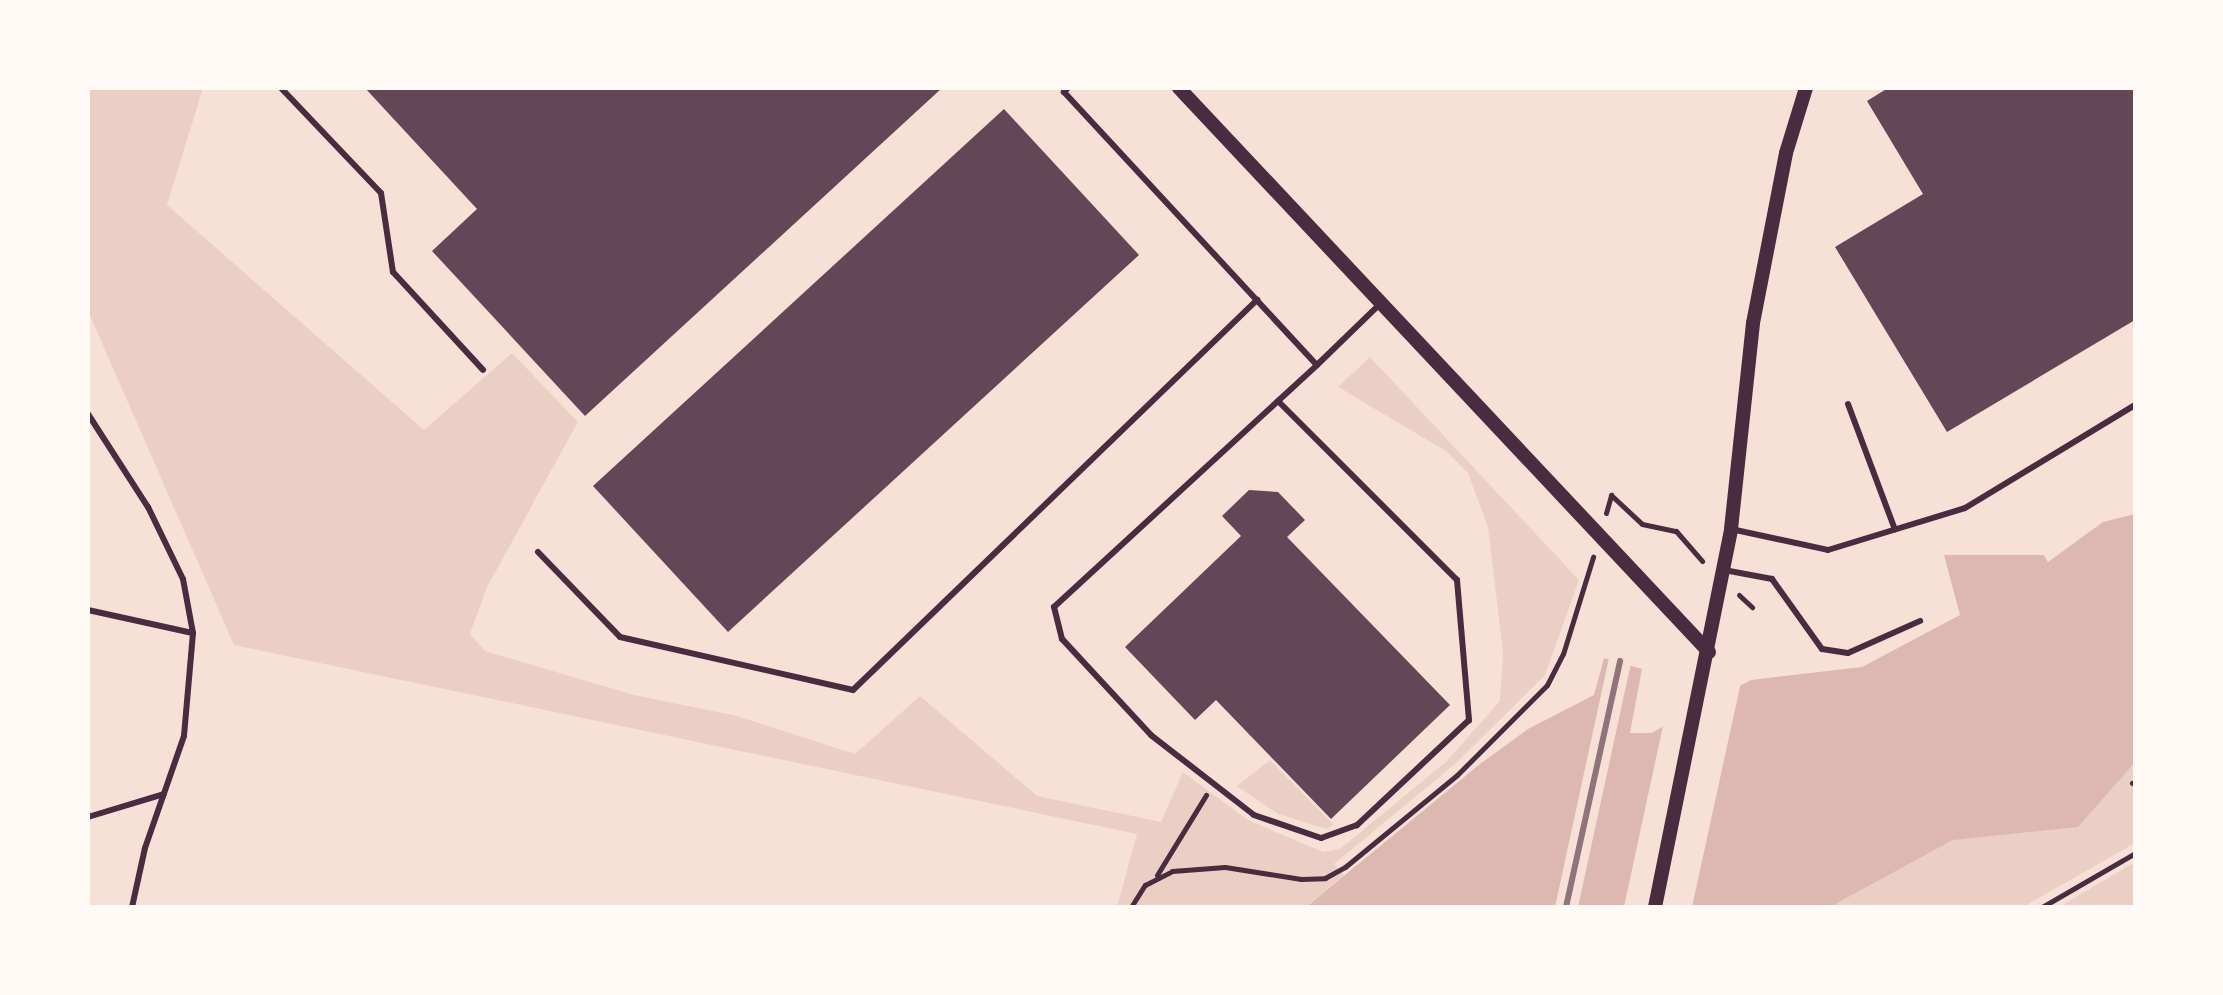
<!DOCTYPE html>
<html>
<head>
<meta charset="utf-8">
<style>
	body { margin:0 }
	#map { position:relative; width:2223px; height:995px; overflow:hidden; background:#f7e1d7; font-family:"DM Sans",sans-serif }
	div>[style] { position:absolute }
	.green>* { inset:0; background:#ebcfc5 }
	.water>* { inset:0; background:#dcb8b0 }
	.pier>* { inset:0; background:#f7e1d7 }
	.building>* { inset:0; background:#644757 }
	.path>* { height:5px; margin:-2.5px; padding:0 2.5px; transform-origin:2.5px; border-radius:2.5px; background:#4a2c40 }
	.service>* { height:6px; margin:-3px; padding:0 3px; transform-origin:3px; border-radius:3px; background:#4a2c40 }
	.tertiary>* { height:14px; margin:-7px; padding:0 7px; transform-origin:7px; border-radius:7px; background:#4a2c40 }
	.rail>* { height:6px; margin:-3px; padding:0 3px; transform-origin:3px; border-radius:3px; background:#8f747c }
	span { translate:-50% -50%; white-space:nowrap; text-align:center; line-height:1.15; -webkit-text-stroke:6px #fffaf5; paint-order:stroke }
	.frame { position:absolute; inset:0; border:90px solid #fffaf5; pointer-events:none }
</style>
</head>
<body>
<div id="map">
	<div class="green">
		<i style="clip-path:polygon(88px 88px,203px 88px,167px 205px,424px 430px,512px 353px,578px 422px,487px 587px,470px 634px,485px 651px,634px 695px,737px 716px,855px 754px,920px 696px,1037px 796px,1161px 822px,1183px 772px,1248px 820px,1323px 852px,1340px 849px,1447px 761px,1500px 701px,1503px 652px,1488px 527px,1468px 473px,1446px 451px,1338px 387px,1370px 357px,1579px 580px,1545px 675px,1455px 764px,1334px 864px,1344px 875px,1305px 907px,1117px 907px,1137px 834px,234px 645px,88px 311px)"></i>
		<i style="clip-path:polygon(1270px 760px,1334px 825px,1326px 829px,1278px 814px,1237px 786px)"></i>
		<i style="clip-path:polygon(2135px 762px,2135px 843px,2023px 907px,1830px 907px,1953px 840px)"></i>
		<i style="clip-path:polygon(2135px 862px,2135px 907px,2059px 907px)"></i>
	</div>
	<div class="water">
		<i style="clip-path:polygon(2135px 514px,2135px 762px,2078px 827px,1953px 840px,1830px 907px,1306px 907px,1480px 764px,1528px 729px,1594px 695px,1604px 658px,1642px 669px,1630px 733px,1651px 733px,1751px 680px,1862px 667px,1960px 615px,1944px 555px,2044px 555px,2048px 562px,2103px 522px)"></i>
	</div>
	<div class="pier">
		<i style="clip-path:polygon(1609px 658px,1631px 663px,1578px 907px,1555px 907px)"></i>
		<i style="clip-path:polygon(1741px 682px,1692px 907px,1624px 907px,1664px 721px)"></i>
	</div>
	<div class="building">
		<i style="clip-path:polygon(365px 88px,942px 88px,585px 416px,432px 251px,477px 209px)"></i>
		<i style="clip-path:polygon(1888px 88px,2135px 88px,2135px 320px,1947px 432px,1835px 247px,1923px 194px,1867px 101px)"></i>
		<i style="clip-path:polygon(1004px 109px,1139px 255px,728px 632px,593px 486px)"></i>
		<i style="clip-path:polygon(1249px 490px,1278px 492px,1305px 520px,1287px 537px,1450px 705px,1331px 819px,1216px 700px,1195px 720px,1125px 647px,1241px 536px,1222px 516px)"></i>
	</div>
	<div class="path">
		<i style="left:1606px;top:513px;width:19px;rotate:-74deg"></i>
		<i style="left:1611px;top:495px;width:42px;rotate:43.1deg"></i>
		<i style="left:1642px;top:524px;width:35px;rotate:12deg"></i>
		<i style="left:1676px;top:531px;width:40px;rotate:49deg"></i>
		<i style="left:1739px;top:595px;width:18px;rotate:43deg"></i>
		<i style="left:2132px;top:783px;width:3px;rotate:-18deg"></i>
		<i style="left:1157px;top:875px;width:94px;rotate:-58.5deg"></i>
		<i style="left:1131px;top:907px;width:26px;rotate:-58deg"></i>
		<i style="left:1145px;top:885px;width:30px;rotate:-27deg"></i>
		<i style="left:1172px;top:871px;width:53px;rotate:-4.3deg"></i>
		<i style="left:1225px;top:867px;width:77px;rotate:9deg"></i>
		<i style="left:1301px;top:879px;width:24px;rotate:-2deg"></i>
		<i style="left:1325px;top:878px;width:23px;rotate:-29deg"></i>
		<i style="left:1345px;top:867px;width:145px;rotate:-39.4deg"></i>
		<i style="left:1457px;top:775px;width:127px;rotate:-45deg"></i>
		<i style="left:1547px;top:685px;width:35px;rotate:-63deg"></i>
		<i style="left:1563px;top:654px;width:102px;rotate:-72.8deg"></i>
		<i style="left:2042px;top:907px;width:108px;rotate:-30.1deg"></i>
	</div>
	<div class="service">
		<i style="left:281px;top:88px;width:145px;rotate:46.4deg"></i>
		<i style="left:381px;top:193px;width:80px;rotate:81.4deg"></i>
		<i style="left:393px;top:272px;width:133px;rotate:47.4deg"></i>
		<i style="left:1068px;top:88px;width:6px;rotate:135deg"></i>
		<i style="left:1064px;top:92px;width:372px;rotate:47.2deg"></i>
		<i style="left:1317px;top:365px;width:86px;rotate:-44.1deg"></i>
		<i style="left:1278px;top:401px;width:253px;rotate:45deg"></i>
		<i style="left:1457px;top:580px;width:141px;rotate:85.1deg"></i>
		<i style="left:1469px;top:720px;width:154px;rotate:136.8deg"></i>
		<i style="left:1357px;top:825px;width:38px;rotate:160deg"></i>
		<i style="left:1321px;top:838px;width:71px;rotate:-161.1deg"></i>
		<i style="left:1254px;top:815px;width:130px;rotate:-142.2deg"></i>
		<i style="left:1151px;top:735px;width:131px;rotate:-132.8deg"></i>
		<i style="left:1062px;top:639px;width:33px;rotate:-104deg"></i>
		<i style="left:1054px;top:607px;width:357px;rotate:-42.6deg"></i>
		<i style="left:1848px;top:404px;width:134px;rotate:69.5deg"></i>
		<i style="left:88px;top:414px;width:111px;rotate:57.2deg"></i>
		<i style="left:148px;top:507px;width:80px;rotate:64.1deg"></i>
		<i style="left:183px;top:579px;width:55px;rotate:79.5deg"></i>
		<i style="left:193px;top:633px;width:103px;rotate:95deg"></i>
		<i style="left:184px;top:736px;width:119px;rotate:109.2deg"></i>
		<i style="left:145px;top:848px;width:60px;rotate:102.4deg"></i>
		<i style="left:1731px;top:529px;width:99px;rotate:12.2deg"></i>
		<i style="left:1828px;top:550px;width:143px;rotate:-17deg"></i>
		<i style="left:1965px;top:508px;width:199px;rotate:-31.2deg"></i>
		<i style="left:538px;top:552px;width:118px;rotate:46deg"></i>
		<i style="left:620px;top:637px;width:239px;rotate:12.8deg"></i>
		<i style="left:853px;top:690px;width:562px;rotate:-43.99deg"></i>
		<i style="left:1724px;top:570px;width:49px;rotate:10.6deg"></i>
		<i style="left:1772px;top:579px;width:86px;rotate:54.5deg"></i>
		<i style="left:1822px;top:649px;width:26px;rotate:9deg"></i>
		<i style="left:1848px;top:653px;width:79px;rotate:-24deg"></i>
		<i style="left:88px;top:610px;width:107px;rotate:12.4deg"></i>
		<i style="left:88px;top:817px;width:79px;rotate:-16.8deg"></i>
	</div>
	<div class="tertiary">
		<i style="left:1179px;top:88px;width:774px;rotate:46.78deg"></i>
		<i style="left:1655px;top:907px;width:386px;rotate:-78.6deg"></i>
		<i style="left:1731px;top:529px;width:207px;rotate:-83.9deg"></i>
		<i style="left:1753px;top:323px;width:173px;rotate:-79deg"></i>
		<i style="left:1786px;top:153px;width:68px;rotate:-72.9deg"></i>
	</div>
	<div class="rail">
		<i style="left:1566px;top:907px;width:252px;rotate:-77.6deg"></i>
	</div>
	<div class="frame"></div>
</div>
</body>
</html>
